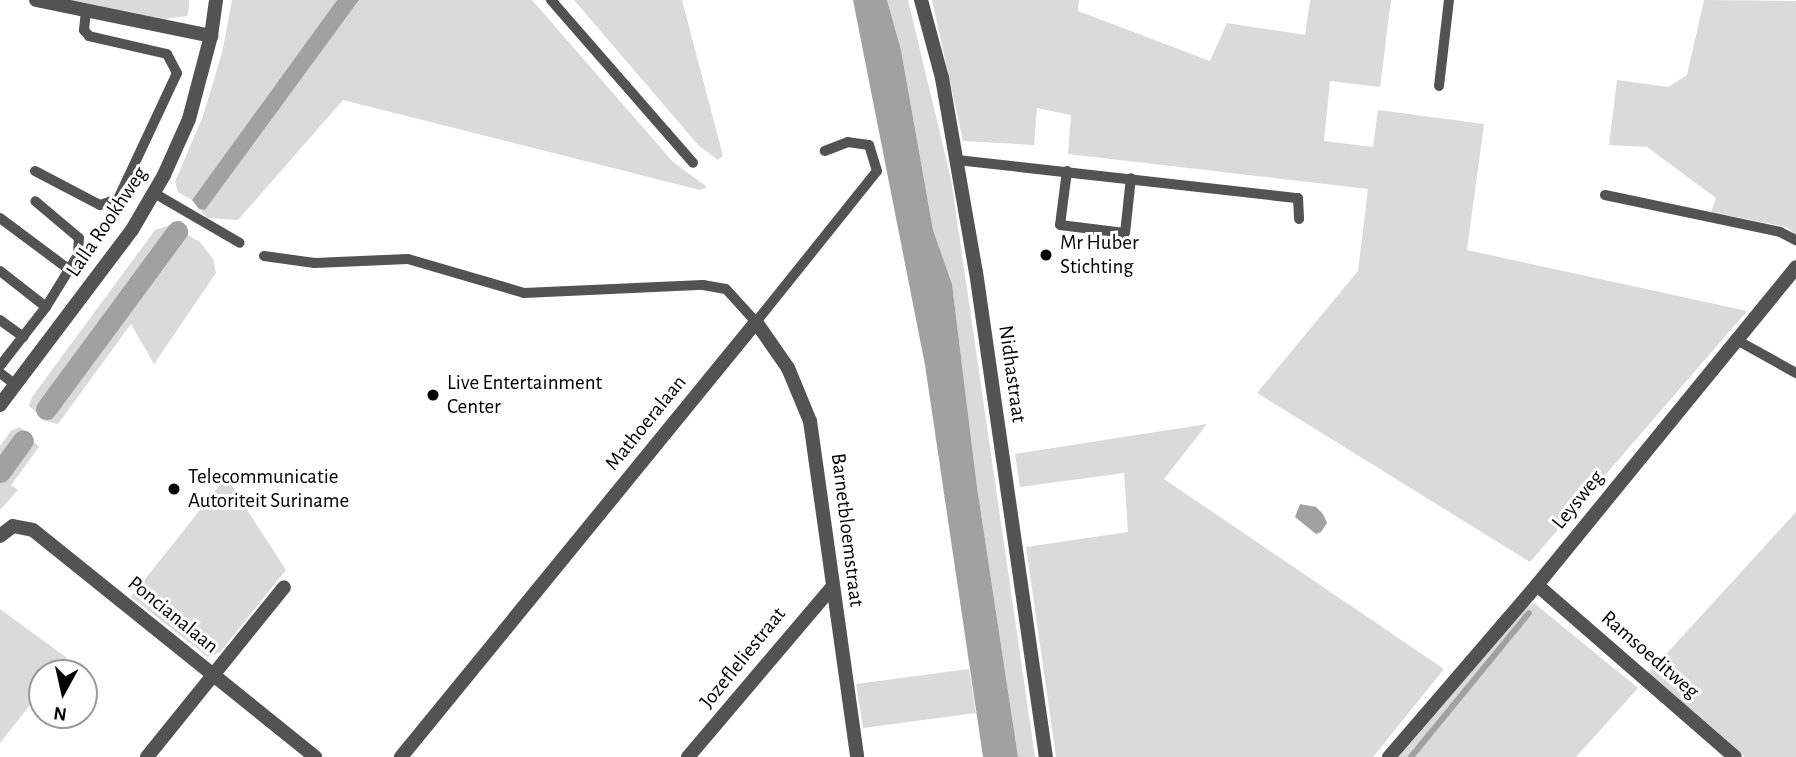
<!DOCTYPE html>
<html>
<head>
<meta charset="utf-8">
<style>
	body { margin:0 }
	#map { position:relative; width:1796px; height:757px; overflow:hidden; background:#fff; font-family:"Alegreya Sans",sans-serif }
	div>[style] { position:absolute }
	.green>* { inset:0; background:#dadada }
	.water>* { inset:0; background:#a1a1a1 }
	.stream>* { height:6px; margin:-3px; padding:0 3px; transform-origin:3px; border-radius:3px; background:#a1a1a1 }
	.canal>* { height:21px; margin:-10.5px; padding:0 10.5px; transform-origin:10.5px; border-radius:10.5px; background:#a1a1a1 }
	.service>* { height:10px; margin:-5px; padding:0 5px; transform-origin:5px; border-radius:5px; background:#535353 }
	.minor>* { height:14px; margin:-7px; padding:0 7px; transform-origin:7px; border-radius:7px; background:#535353 }
	.tertiary>* { height:14px; margin:-7px; padding:0 7px; transform-origin:7px; border-radius:7px; background:#535353 }
	.dots>* { width:19px; height:19px; translate:-50% -50%; box-sizing:border-box; border:4px solid #fff; border-radius:50% }
	span { translate:-50% -50%; white-space:nowrap; text-align:center; line-height:1.15; -webkit-text-stroke:6px #fff; paint-order:stroke }
	.street-label { font-size:21px; color:#000 }
	.poi-label { font-size:21px; color:#000 }
	.left { translate:0 -50%; text-align:left }
	.north { position:absolute; left:28px; top:659px; width:70px; height:70px; box-sizing:border-box; background:#fff; border:2px solid #999; border-radius:50%; rotate:188deg; font-size:19px; font-weight:700; line-height:28px; text-align:center; color:#000 }
	.north::after { content:''; display:block; margin:auto; width:24px; height:32px; background:#000; clip-path:polygon(50% 0,100% 100%,50% 72%,0 100%) }
</style>
</head>
<body>
<div id="map">
	<div class="green">
		<i style="clip-path:polygon(72px 0,189px 0,189px 7px,187px 16px,165px 19px)"></i>
		<i style="clip-path:polygon(232px 0,337px 0,192px 200px,178px 192px,175px 182px,203px 116px,222px 53px)"></i>
		<i style="clip-path:polygon(359px 0,532px 0,673px 162px,707px 187px,700px 190px,343px 100px,238px 220px,207px 218px,199px 209px,205px 210px)"></i>
		<i style="clip-path:polygon(574px 0,682px 0,723px 156px,718px 160px,699px 146px)"></i>
		<i style="clip-path:polygon(887px 0,908px 0,951px 179px,1035px 757px,1018px 757px,977px 487px,952px 284px,933px 230px,901px 50px)"></i>
		<i style="clip-path:polygon(932px 0,1079px 0,1078px 11px,1210px 61px,1227px 23px,1305px 35px,1310px 0,1391px 0,1380px 87px,1330px 81px,1324px 141px,1373px 147px,1378px 110px,1484px 124px,1467px 250px,1747px 311px,1530px 562px,1257px 393px,1358px 271px,1368px 189px,1068px 154px,1071px 115px,1037px 108px,1034px 145px,963px 141px)"></i>
		<i style="clip-path:polygon(1704px 0,1796px 1px,1796px 235px,1786px 227px,1711px 212px,1716px 198px,1647px 147px,1609px 145px,1617px 80px,1668px 87px,1687px 75px)"></i>
		<i style="clip-path:polygon(170px 225px,200px 242px,213px 259px,216px 273px,154px 364px,131px 324px,58px 424px,46px 421px,29px 406px,32px 397px,155px 230px)"></i>
		<i style="clip-path:polygon(1207px 424px,1164px 479px,1444px 669px,1373px 757px,1056px 757px,1026px 547px,1128px 532px,1124px 473px,1020px 487px,1015px 454px)"></i>
		<i style="clip-path:polygon(20px 427px,39px 447px,11px 485px,18px 490px,0 510px,0 446px,11px 431px)"></i>
		<i style="clip-path:polygon(226px 477px,286px 570px,220px 652px,208px 657px,131px 597px)"></i>
		<i style="clip-path:polygon(1796px 512px,1796px 757px,1745px 757px,1647px 675px)"></i>
		<i style="clip-path:polygon(1534px 603px,1638px 688px,1576px 757px,1399px 757px,1521px 610px)"></i>
		<i style="clip-path:polygon(0 609px,67px 658px,55px 673px,42px 673px,42px 690px,0 743px)"></i>
		<i style="clip-path:polygon(969px 669px,976px 713px,863px 728px,856px 684px)"></i>
	</div>
	<div class="water">
		<i style="clip-path:polygon(337px 0,359px 0,205px 210px,199px 209px,192px 200px)"></i>
		<i style="clip-path:polygon(853px 0,887px 0,901px 50px,933px 230px,952px 284px,977px 487px,1018px 757px,983px 757px,925px 365px)"></i>
		<i style="clip-path:polygon(1300px 504px,1316px 507px,1323px 514px,1327px 523px,1321px 532px,1316px 534px,1295px 517px)"></i>
	</div>
	<div class="stream">
		<i style="left:1411px;top:757px;width:186px;rotate:-50.7deg"></i>
	</div>
	<div class="canal">
		<i style="left:46px;top:409px;width:221px;rotate:-53.6deg"></i>
		<i style="left:0;top:472px;width:39px;rotate:-54deg"></i>
	</div>
	<div class="service">
		<i style="left:551px;top:0;width:216px;rotate:48.9deg"></i>
		<i style="left:1439px;top:86px;width:87px;rotate:-83.4deg"></i>
		<i style="left:957px;top:160px;width:343px;rotate:6.4deg"></i>
		<i style="left:1298px;top:198px;width:21px;rotate:87deg"></i>
		<i style="left:35px;top:171px;width:73px;rotate:27.6deg"></i>
		<i style="left:100px;top:205px;width:19px;rotate:-18deg"></i>
		<i style="left:118px;top:199px;width:139px;rotate:-64.9deg"></i>
		<i style="left:177px;top:73px;width:21px;rotate:-118deg"></i>
		<i style="left:167px;top:54px;width:80px;rotate:-167deg"></i>
		<i style="left:89px;top:36px;width:8px;rotate:-130deg"></i>
		<i style="left:84px;top:30px;width:20px;rotate:-84deg"></i>
		<i style="left:1067px;top:171px;width:54px;rotate:97.4deg"></i>
		<i style="left:1060px;top:225px;width:65px;rotate:7deg"></i>
		<i style="left:1125px;top:233px;width:55px;rotate:-83.8deg"></i>
		<i style="left:154px;top:193px;width:99px;rotate:30.2deg"></i>
		<i style="left:1605px;top:195px;width:179px;rotate:11.9deg"></i>
		<i style="left:1780px;top:232px;width:18px;rotate:27deg"></i>
		<i style="left:0;top:218px;width:89px;rotate:36.7deg"></i>
		<i style="left:264px;top:256px;width:51px;rotate:7.8deg"></i>
		<i style="left:315px;top:263px;width:93px;rotate:-2.5deg"></i>
		<i style="left:408px;top:259px;width:121px;rotate:16.3deg"></i>
		<i style="left:524px;top:293px;width:179px;rotate:-2.6deg"></i>
		<i style="left:703px;top:285px;width:23px;rotate:10deg"></i>
		<i style="left:726px;top:289px;width:45px;rotate:47.7deg"></i>
		<i style="left:756px;top:322px;width:193px;rotate:-51.3deg"></i>
		<i style="left:877px;top:171px;width:27px;rotate:-107deg"></i>
		<i style="left:869px;top:145px;width:21px;rotate:-172deg"></i>
		<i style="left:848px;top:142px;width:25px;rotate:159deg"></i>
		<i style="left:0;top:271px;width:58px;rotate:38deg"></i>
		<i style="left:0;top:320px;width:29px;rotate:36deg"></i>
		<i style="left:1735px;top:339px;width:70px;rotate:29.1deg"></i>
		<i style="left:0;top:366px;width:75px;rotate:-52.1deg"></i>
		<i style="left:46px;top:307px;width:61px;rotate:-58.4deg"></i>
		<i style="left:78px;top:255px;width:17px;rotate:-87deg"></i>
		<i style="left:79px;top:238px;width:57px;rotate:-139.9deg"></i>
		<i style="left:0;top:373px;width:20px;rotate:37deg"></i>
	</div>
	<div class="minor">
		<i style="left:36px;top:0;width:179px;rotate:11.6deg"></i>
		<i style="left:921px;top:0;width:81px;rotate:74.9deg"></i>
		<i style="left:942px;top:78px;width:197px;rotate:80.1deg"></i>
		<i style="left:976px;top:272px;width:490px;rotate:81.8deg"></i>
		<i style="left:0;top:536px;width:16px;rotate:-38deg"></i>
		<i style="left:13px;top:526px;width:20px;rotate:11deg"></i>
		<i style="left:33px;top:530px;width:362px;rotate:38.8deg"></i>
		<i style="left:1537px;top:585px;width:262px;rotate:41deg"></i>
		<i style="left:147px;top:757px;width:218px;rotate:-51.1deg"></i>
		<i style="left:401px;top:757px;width:561px;rotate:-50.78deg"></i>
		<i style="left:756px;top:322px;width:56px;rotate:55.2deg"></i>
		<i style="left:788px;top:368px;width:57px;rotate:67.5deg"></i>
		<i style="left:810px;top:421px;width:339px;rotate:82deg"></i>
		<i style="left:688px;top:757px;width:223px;rotate:-49.7deg"></i>
	</div>
	<div class="tertiary">
		<i style="left:0;top:405px;width:219px;rotate:-53deg"></i>
		<i style="left:132px;top:230px;width:64px;rotate:-59.8deg"></i>
		<i style="left:164px;top:175px;width:61px;rotate:-65.9deg"></i>
		<i style="left:189px;top:119px;width:86px;rotate:-75.2deg"></i>
		<i style="left:211px;top:36px;width:36px;rotate:-82deg"></i>
		<i style="left:1389px;top:757px;width:227px;rotate:-49.3deg"></i>
		<i style="left:1537px;top:585px;width:410px;rotate:-50.8deg"></i>
	</div>
	<div class="dots">
		<i style="left:1046px;top:255px;background:#000"></i>
		<i style="left:433px;top:395px;background:#000"></i>
		<i style="left:174px;top:489px;background:#000"></i>
	</div>
	<div class="street-label">
		<span style="left:107px;top:222px;rotate:-56deg">Lalla Rookhweg</span>
		<span style="left:1012px;top:374px;rotate:82deg">Nidhastraat</span>
		<span style="left:646px;top:423px;rotate:-51deg">Mathoeralaan</span>
		<span style="left:1578px;top:500px;rotate:-51deg">Leysweg</span>
		<span style="left:847px;top:530px;rotate:83deg">Barnetbloemstraat</span>
		<span style="left:173px;top:615px;rotate:39deg">Poncianalaan</span>
		<span style="left:1650px;top:655px;rotate:41deg">Ramsoeditweg</span>
		<span style="left:743px;top:658px;rotate:-51deg">Jozefleliestraat</span>
	</div>
	<div class="poi-label">
		<span class="left" style="left:1060px;top:255px">Mr Huber<br>Stichting</span>
		<span class="left" style="left:447px;top:395px">Live Entertainment<br>Center</span>
		<span class="left" style="left:188px;top:489px">Telecommunicatie<br>Autoriteit Suriname</span>
	</div>
	<div class="north">N</div>
</div>
</body>
</html>
